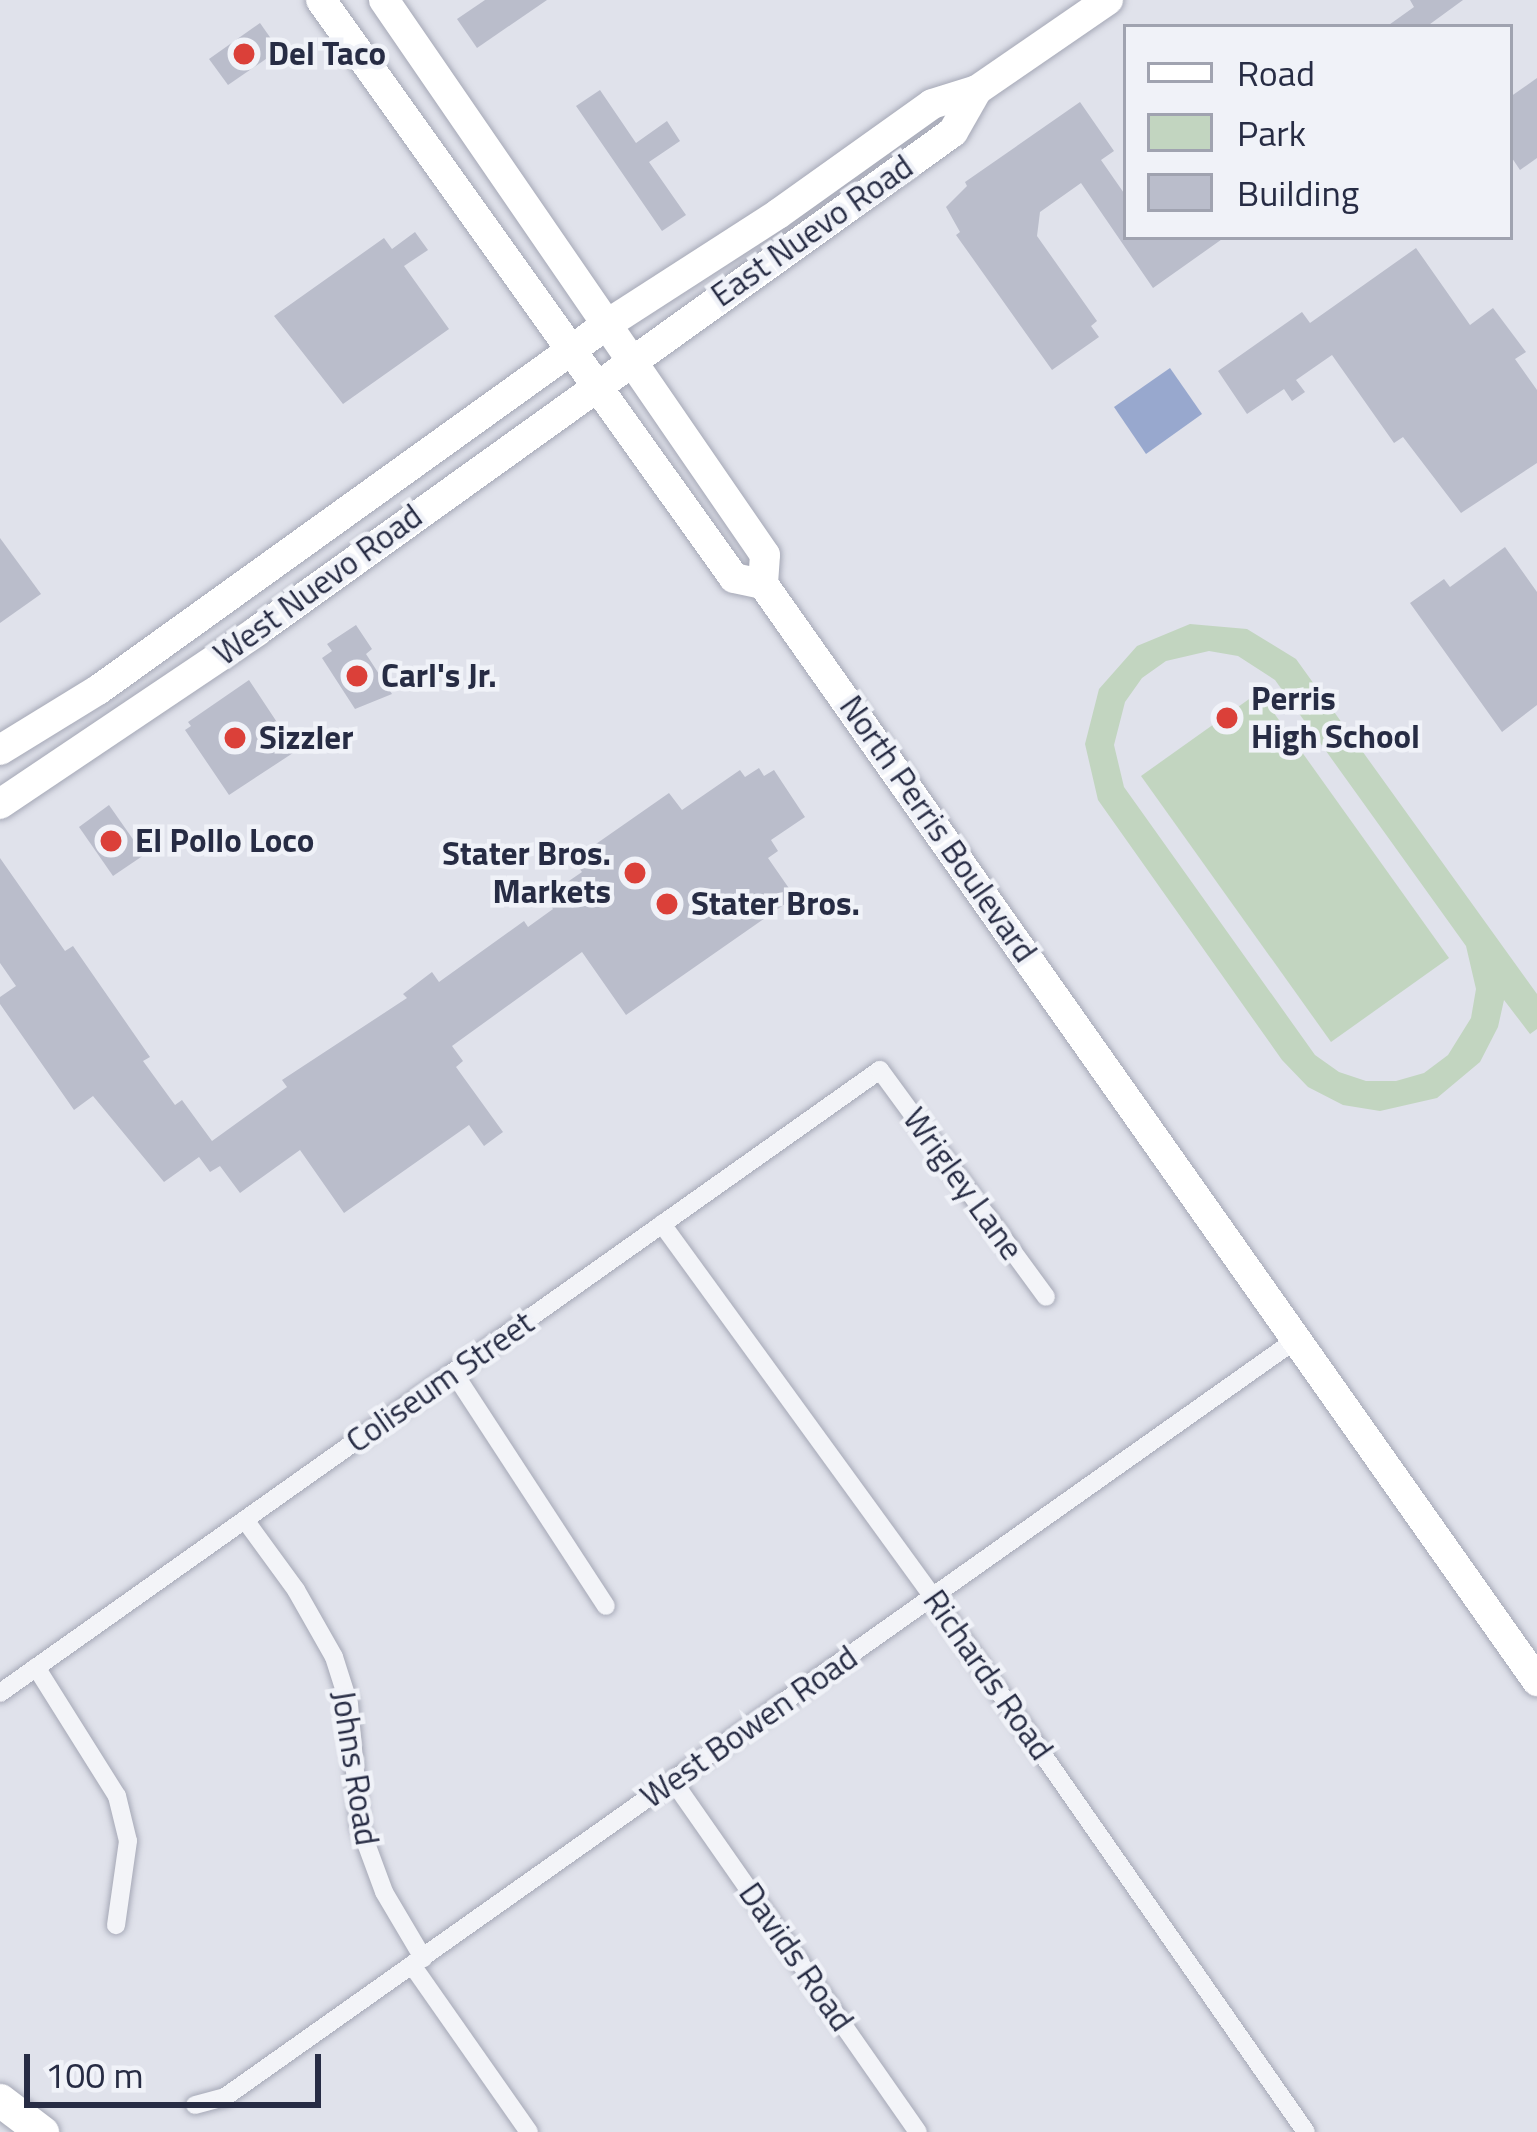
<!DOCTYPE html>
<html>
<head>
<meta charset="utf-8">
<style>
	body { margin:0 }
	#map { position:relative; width:1537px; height:2132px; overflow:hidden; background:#e0e2eb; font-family:"Titillium Web",sans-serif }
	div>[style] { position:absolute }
	.green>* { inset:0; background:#c2d5c0 }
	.water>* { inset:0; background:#98a8ce }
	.building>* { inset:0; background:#babdcb }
	.roads { filter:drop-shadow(0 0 3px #a5a8b6) drop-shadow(0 0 3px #a5a8b6) }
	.minor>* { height:18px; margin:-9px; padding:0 9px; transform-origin:9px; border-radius:9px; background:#f3f4f8 }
	.primary>* { height:30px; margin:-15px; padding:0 15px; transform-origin:15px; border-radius:15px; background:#fff }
	.motorway>* { height:33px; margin:-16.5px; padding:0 16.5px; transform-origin:16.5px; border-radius:16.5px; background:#fff }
	.dots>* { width:33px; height:33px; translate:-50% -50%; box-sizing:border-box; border:6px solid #f0f2f8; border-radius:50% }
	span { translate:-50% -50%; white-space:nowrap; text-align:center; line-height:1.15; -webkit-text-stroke:9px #f0f2f8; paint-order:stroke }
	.poi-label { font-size:33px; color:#272c44; font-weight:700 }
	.left { translate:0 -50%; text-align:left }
	.right { translate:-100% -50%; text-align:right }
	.street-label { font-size:33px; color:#272c44 }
	.legend { position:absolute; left:1123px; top:24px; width:390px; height:216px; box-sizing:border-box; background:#f0f2f8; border:3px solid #a0a3b0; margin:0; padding:15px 21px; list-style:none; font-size:36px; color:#272c44 }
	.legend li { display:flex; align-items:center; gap:24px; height:60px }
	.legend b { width:60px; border:3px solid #a0a3b0 }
	.scale { position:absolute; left:24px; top:2054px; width:297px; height:54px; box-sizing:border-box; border:6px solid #272c44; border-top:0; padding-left:15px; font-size:36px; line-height:42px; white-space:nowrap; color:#272c44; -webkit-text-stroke:9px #f0f2f8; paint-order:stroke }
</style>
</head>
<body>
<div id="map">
	<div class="green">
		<i style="clip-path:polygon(evenodd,1190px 624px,1247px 629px,1296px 659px,1537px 994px,1537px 1029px,1530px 1034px,1504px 1000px,1498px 1027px,1480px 1062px,1437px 1098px,1380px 1111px,1343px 1105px,1308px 1087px,1282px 1060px,1098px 800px,1085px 744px,1099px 689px,1137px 646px,1190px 624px,1209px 651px,1238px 656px,1275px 680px,1466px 946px,1476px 989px,1471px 1018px,1448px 1055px,1424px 1073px,1396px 1081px,1366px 1081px,1339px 1072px,1315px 1055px,1124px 787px,1114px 745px,1125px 702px,1142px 678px,1166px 661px,1209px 651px)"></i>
		<i style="clip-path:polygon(1259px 692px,1449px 958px,1331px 1042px,1141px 776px)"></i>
	</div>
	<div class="water">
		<i style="clip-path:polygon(1170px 368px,1202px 414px,1146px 454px,1114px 407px)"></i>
	</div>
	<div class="building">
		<i style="clip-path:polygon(485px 0,547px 0,477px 48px,457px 19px)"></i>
		<i style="clip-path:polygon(1410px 0,1463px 0,1426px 27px,1386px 27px,1414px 7px)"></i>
		<i style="clip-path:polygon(260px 23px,279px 50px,228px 85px,209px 59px)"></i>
		<i style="clip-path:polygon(1537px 78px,1537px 158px,1520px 170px,1510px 155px,1510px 97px)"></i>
		<i style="clip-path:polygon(600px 90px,636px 143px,667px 121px,680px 141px,649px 162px,686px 215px,662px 231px,576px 106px)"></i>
		<i style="clip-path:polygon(1080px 102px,1114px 151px,1101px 160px,1126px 196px,1126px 237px,1225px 237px,1153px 288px,1081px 183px,1040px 212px,1037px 236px,1097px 321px,1091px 326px,1099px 337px,1052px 370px,956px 235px,960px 232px,946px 207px,967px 186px,965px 182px)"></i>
		<i style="clip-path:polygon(415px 232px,428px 250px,404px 266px,449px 329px,343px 404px,274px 316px,384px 238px,392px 249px)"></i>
		<i style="clip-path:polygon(1416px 248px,1470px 325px,1493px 308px,1526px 352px,1515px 359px,1537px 390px,1537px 463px,1461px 513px,1403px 437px,1394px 443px,1332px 355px,1296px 380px,1305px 392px,1292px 401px,1284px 389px,1247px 414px,1218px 371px,1302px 312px,1310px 323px)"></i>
		<i style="clip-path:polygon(0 538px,41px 594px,0 623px)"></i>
		<i style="clip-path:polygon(1505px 547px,1537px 592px,1537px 705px,1502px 732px,1410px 603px,1444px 579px,1450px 587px)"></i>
		<i style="clip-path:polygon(356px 625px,372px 649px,366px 654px,392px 694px,355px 709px,322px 658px,332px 651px,327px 644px)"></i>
		<i style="clip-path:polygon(249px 680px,296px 751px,229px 795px,185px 730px,191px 726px,188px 722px)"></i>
		<i style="clip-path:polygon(759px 768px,764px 776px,774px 770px,805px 817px,771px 840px,778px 851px,768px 858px,795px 897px,626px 1015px,582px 952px,452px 1046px,463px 1061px,456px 1067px,503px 1132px,484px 1146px,469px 1125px,344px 1213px,300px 1150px,240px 1193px,220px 1166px,210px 1172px,199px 1157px,164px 1182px,93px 1096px,74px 1110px,0 1004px,0 997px,16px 986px,0 963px,0 858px,65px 951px,73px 946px,150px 1057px,143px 1061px,175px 1105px,182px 1100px,212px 1141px,287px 1087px,282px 1080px,407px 998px,403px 994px,432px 972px,439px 982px,524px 921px,528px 927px,553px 909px,544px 898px,582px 872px,573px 860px,669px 793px,682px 810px,740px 770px,745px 777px)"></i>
		<i style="clip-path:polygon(109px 805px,144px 855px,113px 876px,79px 827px)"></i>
	</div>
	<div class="roads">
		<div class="minor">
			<i style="left:662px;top:1224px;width:461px;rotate:54deg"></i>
			<i style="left:933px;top:1597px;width:652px;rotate:55.12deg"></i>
			<i style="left:454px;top:1373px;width:278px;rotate:56.9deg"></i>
			<i style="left:245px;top:1520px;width:87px;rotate:53.9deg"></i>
			<i style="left:296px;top:1590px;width:77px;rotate:60.4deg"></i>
			<i style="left:334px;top:1657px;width:49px;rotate:72.3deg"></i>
			<i style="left:349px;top:1704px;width:123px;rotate:84.9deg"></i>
			<i style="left:360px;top:1827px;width:69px;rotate:69.7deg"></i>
			<i style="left:384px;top:1892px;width:77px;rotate:59.4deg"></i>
			<i style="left:36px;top:1667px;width:152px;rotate:57.9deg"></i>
			<i style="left:117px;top:1796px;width:46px;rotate:76.3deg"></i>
			<i style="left:128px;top:1841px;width:85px;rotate:98.1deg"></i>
			<i style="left:0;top:1693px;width:1078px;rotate:-35.3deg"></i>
			<i style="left:880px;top:1070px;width:281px;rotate:53.8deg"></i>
			<i style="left:673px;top:1781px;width:428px;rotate:55.1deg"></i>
			<i style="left:412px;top:1965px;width:204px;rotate:55deg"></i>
			<i style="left:195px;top:2105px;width:31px;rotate:-15deg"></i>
			<i style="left:225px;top:2097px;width:1314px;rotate:-35.27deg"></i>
		</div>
		<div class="primary">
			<i style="left:321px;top:0;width:710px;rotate:54.45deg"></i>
			<i style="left:734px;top:578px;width:30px;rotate:12deg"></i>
			<i style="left:763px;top:584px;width:1343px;rotate:54.79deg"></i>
			<i style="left:384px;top:0;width:673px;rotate:55.53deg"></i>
			<i style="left:765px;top:555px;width:29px;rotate:94deg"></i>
			<i style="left:0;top:750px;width:115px;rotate:-31.5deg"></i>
			<i style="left:98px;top:690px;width:629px;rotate:-35.69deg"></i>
			<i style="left:609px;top:323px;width:201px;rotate:-32.8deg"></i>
			<i style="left:778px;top:214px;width:189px;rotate:-35.5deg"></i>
			<i style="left:932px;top:104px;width:47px;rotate:-17.3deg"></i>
			<i style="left:977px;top:90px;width:159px;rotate:-34.5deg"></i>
			<i style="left:0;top:804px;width:310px;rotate:-33.9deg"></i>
			<i style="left:257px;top:631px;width:856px;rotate:-35.64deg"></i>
			<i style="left:953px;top:132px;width:48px;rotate:-60.3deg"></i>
		</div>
		<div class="motorway">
			<i style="left:0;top:2100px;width:53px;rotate:37.3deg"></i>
		</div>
	</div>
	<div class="dots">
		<i style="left:244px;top:54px;background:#db4039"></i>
		<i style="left:357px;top:676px;background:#db4039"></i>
		<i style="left:1227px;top:718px;background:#db4039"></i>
		<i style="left:235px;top:738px;background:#db4039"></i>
		<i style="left:111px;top:841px;background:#db4039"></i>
		<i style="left:635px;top:873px;background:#db4039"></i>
		<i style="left:667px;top:904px;background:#db4039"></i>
	</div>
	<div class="poi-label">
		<span class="left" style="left:268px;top:54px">Del Taco</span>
		<span class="left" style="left:381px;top:676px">Carl's Jr.</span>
		<span class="left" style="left:1251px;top:718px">Perris<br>High School</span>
		<span class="left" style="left:259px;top:738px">Sizzler</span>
		<span class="left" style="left:135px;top:841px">El Pollo Loco</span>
		<span class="right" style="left:611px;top:873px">Stater Bros.<br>Markets</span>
		<span class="left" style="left:691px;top:904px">Stater Bros.</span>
	</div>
	<div class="street-label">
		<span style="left:812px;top:231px;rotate:-35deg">East Nuevo Road</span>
		<span style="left:318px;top:585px;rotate:-36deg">West Nuevo Road</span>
		<span style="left:938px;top:829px;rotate:55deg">North Perris Boulevard</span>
		<span style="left:963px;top:1184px;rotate:54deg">Wrigley Lane</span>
		<span style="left:440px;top:1382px;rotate:-35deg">Coliseum Street</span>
		<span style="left:988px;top:1675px;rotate:55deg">Richards Road</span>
		<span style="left:749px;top:1727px;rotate:-35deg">West Bowen Road</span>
		<span style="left:355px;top:1768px;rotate:81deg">Johns Road</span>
		<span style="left:796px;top:1957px;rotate:55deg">Davids Road</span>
	</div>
	<ul class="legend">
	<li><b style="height:15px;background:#fff"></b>Road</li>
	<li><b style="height:33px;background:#c2d5c0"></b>Park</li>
	<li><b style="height:33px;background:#babdcb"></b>Building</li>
	</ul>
	<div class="scale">100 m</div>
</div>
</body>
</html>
